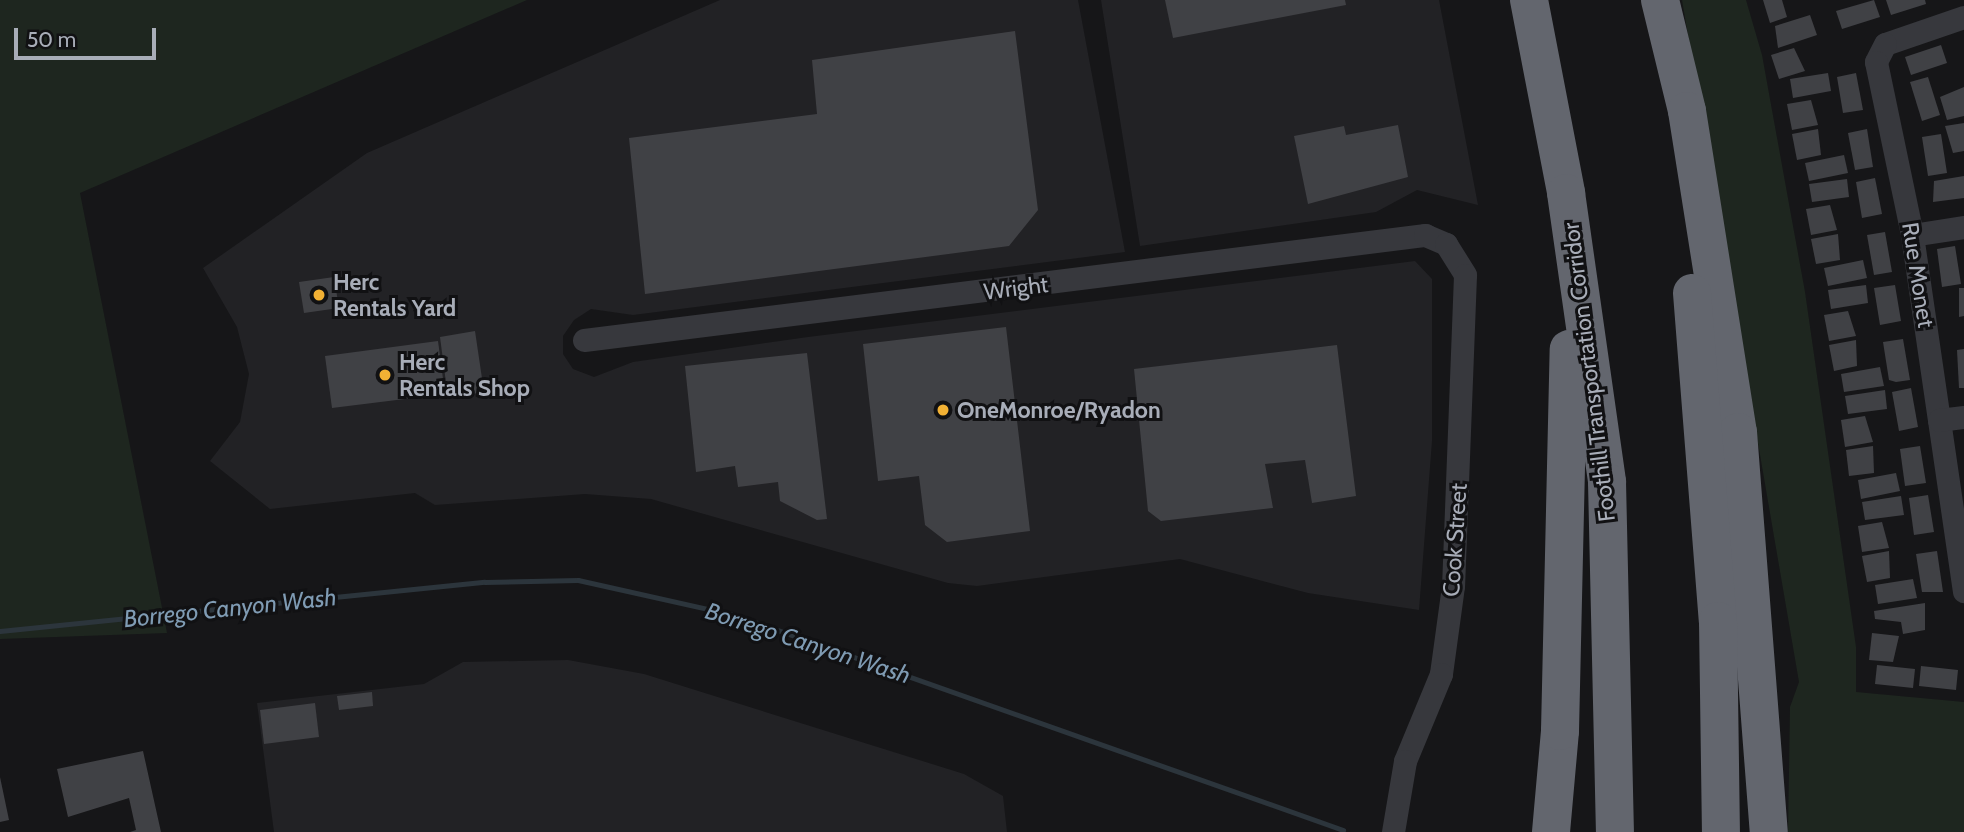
<!DOCTYPE html>
<html>
<head>
<meta charset="utf-8">
<style>
	body { margin:0 }
	#map { position:relative; width:1964px; height:832px; overflow:hidden; background:#161618; font-family:Cabin,sans-serif }
	div>[style] { position:absolute }
	.built>* { inset:0; background:#222225 }
	.green>* { inset:0; background:#1e261f }
	.stream>* { height:5px; margin:-2.5px; padding:0 2.5px; transform-origin:2.5px; border-radius:2.5px; background:#2c353c }
	.building>* { inset:0; background:#404145 }
	.street>* { height:23px; margin:-11.5px; padding:0 11.5px; transform-origin:11.5px; border-radius:11.5px; background:#37383d }
	.highway>* { height:38px; margin:-19px; padding:0 19px; transform-origin:19px; border-radius:19px; background:#63666e }
	.dots>* { width:19px; height:19px; translate:-50% -50%; box-sizing:border-box; border:4px solid #111113; border-radius:50% }
	span { translate:-50% -50%; white-space:nowrap; text-align:center; line-height:1.15; -webkit-text-stroke:6px #111113; paint-order:stroke }
	.street-label { font-size:23px; color:#a8adb8 }
	.poi-label { font-size:23px; color:#a8adb8; font-weight:700 }
	.left { translate:0 -50%; text-align:left }
	.water-label { font-size:24px; color:#7f9bb3; font-style:italic }
	.scale { position:absolute; left:14px; top:28px; width:142px; height:32px; box-sizing:border-box; border:4px solid #a8adb8; border-top:0; padding-left:9px; font-size:21px; line-height:24px; white-space:nowrap; color:#a8adb8; -webkit-text-stroke:5px #111113; paint-order:stroke }
</style>
</head>
<body>
<div id="map">
	<div class="built">
		<i style="clip-path:polygon(720px 0,1078px 0,1125px 252px,633px 315px,591px 309px,574px 320px,563px 336px,563px 354px,573px 369px,594px 377px,633px 362px,808px 337px,1415px 261px,1432px 279px,1432px 441px,1419px 610px,1308px 593px,1180px 559px,977px 586px,948px 583px,651px 499px,585px 494px,435px 505px,415px 493px,270px 509px,210px 461px,240px 422px,249px 374px,237px 327px,203px 268px,367px 153px)"></i>
		<i style="clip-path:polygon(1101px 0,1439px 0,1478px 205px,1417px 190px,1376px 212px,1140px 246px)"></i>
		<i style="clip-path:polygon(568px 660px,644px 674px,964px 774px,1003px 796px,1007px 832px,274px 832px,257px 703px,424px 684px,463px 662px)"></i>
	</div>
	<div class="green">
		<i style="clip-path:polygon(0 0,527px 0,80px 193px,167px 633px,0 639px)"></i>
		<i style="clip-path:polygon(1682px 0,1746px 0,1762px 55px,1805px 292px,1856px 647px,1856px 692px,1964px 702px,1964px 832px,1788px 832px,1790px 707px,1799px 682px)"></i>
	</div>
	<div class="stream">
		<i style="left:0;top:631px;width:487px;rotate:-5.8deg"></i>
		<i style="left:485px;top:582px;width:93px;rotate:-1.2deg"></i>
		<i style="left:578px;top:580px;width:161px;rotate:12.6deg"></i>
		<i style="left:735px;top:615px;width:645px;rotate:19.47deg"></i>
	</div>
	<div class="building">
		<i style="clip-path:polygon(1165px 0,1345px 0,1346px 5px,1173px 38px)"></i>
		<i style="clip-path:polygon(1763px 0,1782px 0,1787px 17px,1770px 23px)"></i>
		<i style="clip-path:polygon(1874px 0,1880px 17px,1842px 29px,1836px 11px)"></i>
		<i style="clip-path:polygon(1886px 0,1925px 0,1926px 4px,1891px 15px)"></i>
		<i style="clip-path:polygon(1810px 15px,1817px 35px,1778px 48px,1775px 26px)"></i>
		<i style="clip-path:polygon(1015px 31px,1038px 210px,1009px 246px,645px 294px,629px 138px,817px 114px,812px 60px)"></i>
		<i style="clip-path:polygon(1941px 45px,1947px 63px,1911px 75px,1905px 57px)"></i>
		<i style="clip-path:polygon(1794px 48px,1805px 71px,1779px 79px,1771px 55px)"></i>
		<i style="clip-path:polygon(1828px 73px,1831px 91px,1793px 98px,1790px 79px)"></i>
		<i style="clip-path:polygon(1856px 73px,1863px 110px,1843px 113px,1837px 77px)"></i>
		<i style="clip-path:polygon(1928px 77px,1940px 115px,1922px 121px,1910px 82px)"></i>
		<i style="clip-path:polygon(1964px 87px,1964px 116px,1947px 120px,1940px 97px)"></i>
		<i style="clip-path:polygon(1811px 100px,1818px 125px,1792px 130px,1787px 104px)"></i>
		<i style="clip-path:polygon(1964px 123px,1964px 151px,1953px 153px,1945px 126px)"></i>
		<i style="clip-path:polygon(1398px 125px,1408px 177px,1308px 204px,1294px 136px,1344px 126px,1346px 135px)"></i>
		<i style="clip-path:polygon(1818px 129px,1821px 155px,1797px 160px,1792px 134px)"></i>
		<i style="clip-path:polygon(1867px 129px,1873px 167px,1855px 170px,1848px 133px)"></i>
		<i style="clip-path:polygon(1941px 134px,1947px 173px,1928px 176px,1922px 137px)"></i>
		<i style="clip-path:polygon(1844px 155px,1848px 173px,1809px 181px,1805px 163px)"></i>
		<i style="clip-path:polygon(1964px 176px,1964px 198px,1933px 202px,1934px 181px)"></i>
		<i style="clip-path:polygon(1875px 178px,1882px 214px,1862px 218px,1856px 182px)"></i>
		<i style="clip-path:polygon(1847px 179px,1849px 197px,1812px 202px,1809px 184px)"></i>
		<i style="clip-path:polygon(1830px 205px,1837px 230px,1811px 235px,1806px 209px)"></i>
		<i style="clip-path:polygon(1885px 232px,1892px 272px,1874px 275px,1867px 235px)"></i>
		<i style="clip-path:polygon(1838px 234px,1840px 260px,1816px 264px,1811px 239px)"></i>
		<i style="clip-path:polygon(1955px 246px,1961px 284px,1942px 287px,1937px 249px)"></i>
		<i style="clip-path:polygon(1863px 260px,1867px 278px,1828px 286px,1824px 268px)"></i>
		<i style="clip-path:polygon(334px 277px,339px 308px,304px 313px,299px 282px)"></i>
		<i style="clip-path:polygon(1866px 285px,1868px 303px,1831px 309px,1828px 290px)"></i>
		<i style="clip-path:polygon(1895px 285px,1901px 321px,1880px 325px,1874px 288px)"></i>
		<i style="clip-path:polygon(1959px 288px,1964px 288px,1964px 316px,1959px 317px)"></i>
		<i style="clip-path:polygon(1848px 311px,1856px 336px,1829px 341px,1824px 315px)"></i>
		<i style="clip-path:polygon(1006px 327px,1030px 531px,947px 542px,925px 525px,919px 476px,878px 481px,863px 344px)"></i>
		<i style="clip-path:polygon(475px 331px,484px 392px,448px 398px,440px 337px)"></i>
		<i style="clip-path:polygon(1903px 339px,1910px 380px,1896px 382px,1889px 380px,1883px 342px)"></i>
		<i style="clip-path:polygon(1856px 340px,1857px 366px,1834px 371px,1829px 345px)"></i>
		<i style="clip-path:polygon(438px 341px,445px 394px,332px 408px,325px 356px)"></i>
		<i style="clip-path:polygon(1337px 345px,1356px 496px,1312px 503px,1305px 460px,1265px 464px,1273px 508px,1161px 521px,1148px 511px,1134px 369px)"></i>
		<i style="clip-path:polygon(1964px 349px,1964px 388px,1959px 388px,1957px 350px)"></i>
		<i style="clip-path:polygon(807px 353px,827px 519px,817px 520px,780px 501px,778px 482px,738px 487px,735px 466px,696px 472px,685px 366px)"></i>
		<i style="clip-path:polygon(1880px 367px,1884px 386px,1844px 392px,1841px 374px)"></i>
		<i style="clip-path:polygon(1911px 388px,1918px 427px,1899px 431px,1892px 392px)"></i>
		<i style="clip-path:polygon(1885px 390px,1887px 409px,1848px 414px,1845px 396px)"></i>
		<i style="clip-path:polygon(1865px 416px,1873px 442px,1845px 447px,1841px 420px)"></i>
		<i style="clip-path:polygon(1873px 446px,1874px 473px,1849px 476px,1846px 450px)"></i>
		<i style="clip-path:polygon(1920px 446px,1926px 483px,1905px 486px,1900px 449px)"></i>
		<i style="clip-path:polygon(1896px 473px,1900px 491px,1861px 499px,1858px 480px)"></i>
		<i style="clip-path:polygon(1928px 495px,1934px 532px,1914px 535px,1909px 498px)"></i>
		<i style="clip-path:polygon(1901px 496px,1904px 515px,1865px 520px,1862px 502px)"></i>
		<i style="clip-path:polygon(1882px 522px,1889px 548px,1862px 552px,1858px 526px)"></i>
		<i style="clip-path:polygon(1889px 551px,1890px 578px,1867px 582px,1862px 556px)"></i>
		<i style="clip-path:polygon(1937px 551px,1943px 592px,1922px 592px,1916px 554px)"></i>
		<i style="clip-path:polygon(1913px 579px,1917px 598px,1878px 604px,1875px 585px)"></i>
		<i style="clip-path:polygon(1925px 603px,1925px 630px,1903px 634px,1901px 622px,1875px 619px,1874px 611px)"></i>
		<i style="clip-path:polygon(1872px 633px,1899px 636px,1893px 662px,1869px 660px)"></i>
		<i style="clip-path:polygon(1877px 665px,1915px 669px,1913px 688px,1875px 684px)"></i>
		<i style="clip-path:polygon(1921px 666px,1958px 670px,1956px 690px,1919px 686px)"></i>
		<i style="clip-path:polygon(372px 692px,373px 706px,339px 710px,337px 696px)"></i>
		<i style="clip-path:polygon(315px 703px,319px 737px,264px 744px,260px 710px)"></i>
		<i style="clip-path:polygon(143px 751px,161px 832px,130px 832px,136px 830px,129px 798px,68px 817px,57px 769px)"></i>
		<i style="clip-path:polygon(0 777px,9px 820px,0 822px)"></i>
	</div>
	<div class="street">
		<i style="left:1964px;top:17px;width:83px;rotate:161.1deg"></i>
		<i style="left:1885px;top:44px;width:20px;rotate:117deg"></i>
		<i style="left:1876px;top:62px;width:177px;rotate:78.2deg"></i>
		<i style="left:1912px;top:235px;width:360px;rotate:81.7deg"></i>
		<i style="left:1912px;top:235px;width:53px;rotate:-8.7deg"></i>
		<i style="left:584px;top:340px;width:848px;rotate:-7.12deg"></i>
		<i style="left:1425px;top:235px;width:23px;rotate:23deg"></i>
		<i style="left:1446px;top:244px;width:36px;rotate:58deg"></i>
		<i style="left:1465px;top:275px;width:311px;rotate:92.2deg"></i>
		<i style="left:1453px;top:586px;width:89px;rotate:97.8deg"></i>
		<i style="left:1441px;top:674px;width:94px;rotate:112.5deg"></i>
		<i style="left:1405px;top:761px;width:72px;rotate:99.6deg"></i>
		<i style="left:1939px;top:420px;width:25px;rotate:-7deg"></i>
	</div>
	<div class="highway">
		<i style="left:1529px;top:0;width:197px;rotate:79.1deg"></i>
		<i style="left:1566px;top:193px;width:292px;rotate:81.9deg"></i>
		<i style="left:1607px;top:482px;width:350px;rotate:88.7deg"></i>
		<i style="left:1660px;top:0;width:114px;rotate:76.3deg"></i>
		<i style="left:1687px;top:111px;width:325px;rotate:81deg"></i>
		<i style="left:1738px;top:432px;width:401px;rotate:85.6deg"></i>
		<i style="left:1692px;top:293px;width:329px;rotate:85.5deg"></i>
		<i style="left:1718px;top:621px;width:211px;rotate:89.2deg"></i>
		<i style="left:1551px;top:832px;width:101px;rotate:-84.9deg"></i>
		<i style="left:1560px;top:731px;width:382px;rotate:-88.7deg"></i>
	</div>
	<div class="dots">
		<i style="left:319px;top:295px;background:#f2b134"></i>
		<i style="left:385px;top:375px;background:#f2b134"></i>
		<i style="left:943px;top:410px;background:#f2b134"></i>
	</div>
	<div class="street-label">
		<span style="left:1918px;top:275px;rotate:81deg">Rue Monet</span>
		<span style="left:1016px;top:288px;rotate:-7deg">Wright</span>
		<span style="left:1589px;top:372px;rotate:-97deg">Foothill Transportation Corridor</span>
		<span style="left:1455px;top:540px;rotate:-86deg">Cook Street</span>
	</div>
	<div class="poi-label">
		<span class="left" style="left:333px;top:295px">Herc<br>Rentals Yard</span>
		<span class="left" style="left:399px;top:375px">Herc<br>Rentals Shop</span>
		<span class="left" style="left:957px;top:410px">OneMonroe/Ryadon</span>
	</div>
	<div class="water-label">
		<span style="left:230px;top:608px;rotate:-6deg">Borrego Canyon Wash</span>
		<span style="left:808px;top:643px;rotate:18deg">Borrego Canyon Wash</span>
	</div>
	<div class="scale">50 m</div>
</div>
</body>
</html>
